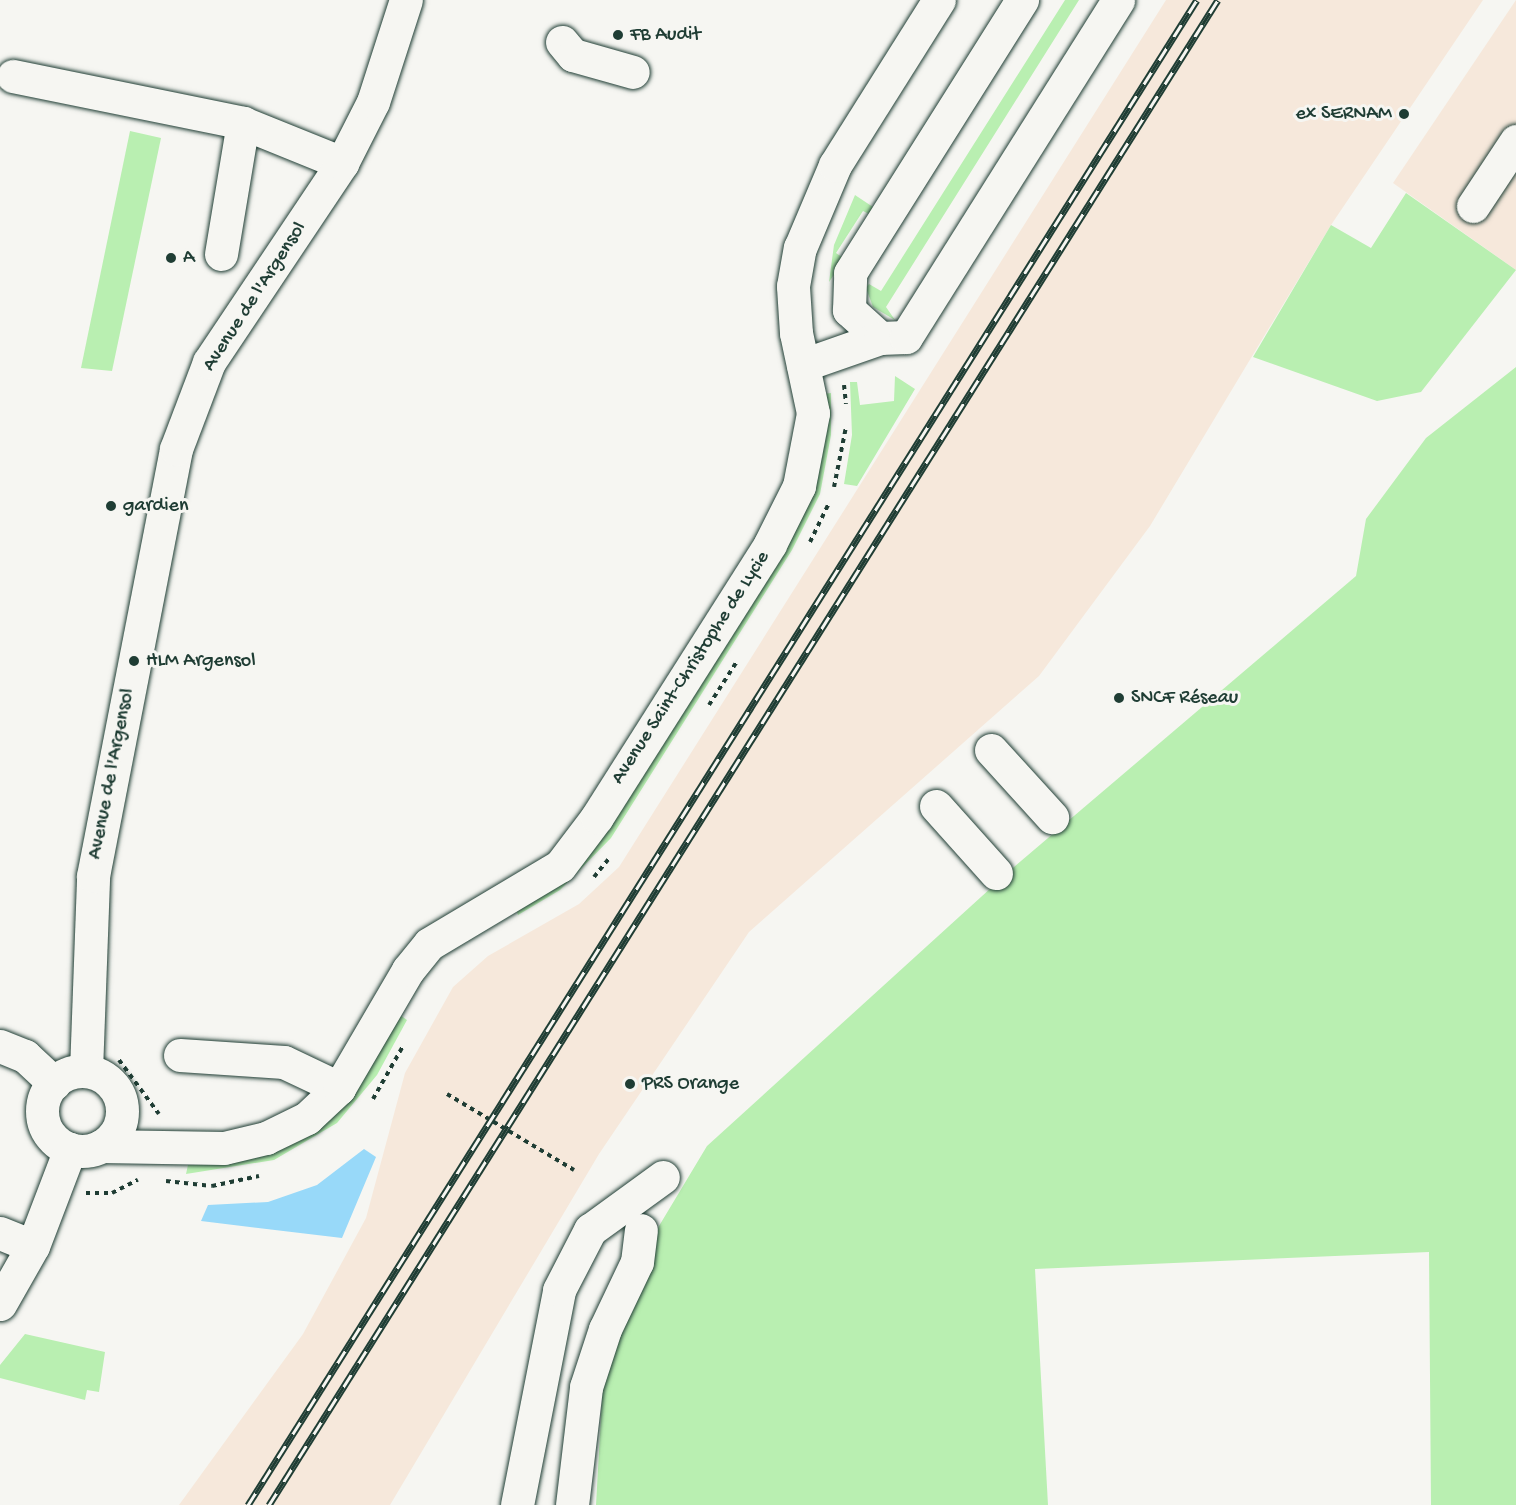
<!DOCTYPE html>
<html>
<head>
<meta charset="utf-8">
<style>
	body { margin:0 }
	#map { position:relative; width:1516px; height:1505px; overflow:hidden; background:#f6f6f2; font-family:"Gochi Hand",sans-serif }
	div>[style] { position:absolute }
	.built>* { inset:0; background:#f6e8db }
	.green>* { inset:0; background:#b9efb1 }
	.water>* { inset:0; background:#98d9f9 }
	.path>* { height:4px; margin-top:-2px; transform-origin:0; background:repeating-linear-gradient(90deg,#1f3d34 0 4.5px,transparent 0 9px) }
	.roads { filter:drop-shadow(0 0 2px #1f3d34) drop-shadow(0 0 2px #1f3d34) }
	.minor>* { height:33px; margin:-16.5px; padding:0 16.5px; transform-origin:16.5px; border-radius:16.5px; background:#f6f6f2 }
	.minor>.ring { margin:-16.5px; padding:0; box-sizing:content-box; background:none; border:33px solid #f6f6f2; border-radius:50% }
	.rail>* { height:7px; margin-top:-3.5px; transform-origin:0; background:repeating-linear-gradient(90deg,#f6f6f2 0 14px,#1f3d34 0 28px); box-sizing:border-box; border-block:2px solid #1f3d34 }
	.dots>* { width:16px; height:16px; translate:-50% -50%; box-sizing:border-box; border:3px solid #f6f6f2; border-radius:50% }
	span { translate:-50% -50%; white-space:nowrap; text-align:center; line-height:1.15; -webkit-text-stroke:6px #f6f6f2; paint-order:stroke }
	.poi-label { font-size:20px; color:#1f3d34 }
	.left { translate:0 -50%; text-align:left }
	.right { translate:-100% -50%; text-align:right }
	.street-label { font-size:20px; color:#1f3d34 }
</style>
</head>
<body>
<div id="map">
	<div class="built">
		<i style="clip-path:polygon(1166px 0,1483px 0,1331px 225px,1150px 526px,1039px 676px,749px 932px,599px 1154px,390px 1505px,179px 1505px,303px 1334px,366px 1218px,405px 1073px,453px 987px,488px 956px,579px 904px,619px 867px)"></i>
		<i style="clip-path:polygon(1516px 0,1516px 270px,1393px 183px)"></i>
	</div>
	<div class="green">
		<i style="clip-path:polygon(1065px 0,1079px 0,886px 307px,895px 320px,873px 307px,866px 288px,869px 284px,881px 291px)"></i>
		<i style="clip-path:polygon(130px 131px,161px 138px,112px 371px,81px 368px)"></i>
		<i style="clip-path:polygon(1406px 193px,1516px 270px,1421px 392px,1377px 401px,1253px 357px,1331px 225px,1371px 248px)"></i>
		<i style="clip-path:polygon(855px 195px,876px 209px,873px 216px,863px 211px,836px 253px,845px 259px,829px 282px,834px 245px)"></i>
		<i style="clip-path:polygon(1516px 367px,1516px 1505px,1431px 1505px,1429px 1252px,1035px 1269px,1048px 1505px,596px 1505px,603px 1380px,659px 1226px,707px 1146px,1014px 867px,1356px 576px,1366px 519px,1426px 438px)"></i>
		<i style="clip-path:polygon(895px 376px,915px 389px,857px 486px,844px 484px,852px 435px,850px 382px,857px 382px,860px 405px,894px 401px)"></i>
		<i style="clip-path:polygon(831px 393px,831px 435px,820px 494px,792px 550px,611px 838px,560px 890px,518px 915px,515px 906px,778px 558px,808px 504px,823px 394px)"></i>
		<i style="clip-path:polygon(400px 1015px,407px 1020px,377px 1075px,337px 1123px,274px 1160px,186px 1174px,188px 1165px,231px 1164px,305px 1136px,350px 1099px)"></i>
		<i style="clip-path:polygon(25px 1334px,105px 1352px,99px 1392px,87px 1390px,85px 1400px,0 1378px,0 1365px)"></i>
	</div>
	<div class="water">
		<i style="clip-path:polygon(364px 1149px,376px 1157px,342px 1238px,201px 1221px,208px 1205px,268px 1202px,317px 1185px)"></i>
	</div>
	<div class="path">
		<i style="left:844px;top:385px;width:19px;rotate:84deg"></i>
		<i style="left:834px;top:487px;width:61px;rotate:-78.7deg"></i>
		<i style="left:810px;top:542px;width:43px;rotate:-64deg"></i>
		<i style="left:709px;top:705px;width:50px;rotate:-57.3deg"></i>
		<i style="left:594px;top:877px;width:26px;rotate:-51deg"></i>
		<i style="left:119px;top:1060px;width:67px;rotate:53.5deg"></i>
		<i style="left:447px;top:1094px;width:148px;rotate:30.9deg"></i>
		<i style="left:373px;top:1099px;width:61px;rotate:-60.5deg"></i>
		<i style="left:166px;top:1181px;width:46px;rotate:6.2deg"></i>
		<i style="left:212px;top:1186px;width:48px;rotate:-12deg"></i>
		<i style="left:86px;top:1193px;width:26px"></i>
		<i style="left:112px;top:1193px;width:29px;rotate:-27deg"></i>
	</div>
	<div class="roads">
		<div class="minor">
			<i style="left:562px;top:42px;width:17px;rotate:50deg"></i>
			<i style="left:573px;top:55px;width:62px;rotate:15.8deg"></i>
			<i style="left:13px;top:76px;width:235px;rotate:11.5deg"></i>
			<i style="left:243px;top:123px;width:107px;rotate:22deg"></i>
			<i style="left:1473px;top:206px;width:78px;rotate:-56.5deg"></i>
			<i style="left:221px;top:254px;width:133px;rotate:-80.5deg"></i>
			<i style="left:880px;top:338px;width:42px;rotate:-137.9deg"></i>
			<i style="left:849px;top:310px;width:37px;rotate:-88deg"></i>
			<i style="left:850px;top:273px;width:323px;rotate:-57.8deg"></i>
			<i style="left:803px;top:365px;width:82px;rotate:-19.3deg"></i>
			<i style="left:880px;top:338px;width:26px;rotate:-2deg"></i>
			<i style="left:906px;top:337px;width:398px;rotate:-57.8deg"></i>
			<i style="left:991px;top:750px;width:91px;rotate:47.7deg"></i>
			<i style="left:936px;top:806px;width:90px;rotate:48.2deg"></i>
			<i style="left:0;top:1046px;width:27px;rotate:22deg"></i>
			<i style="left:25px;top:1056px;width:40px;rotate:43deg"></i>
			<i style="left:180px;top:1055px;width:104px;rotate:3.9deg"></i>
			<i style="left:284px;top:1062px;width:61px;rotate:25.3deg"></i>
			<i style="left:86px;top:1071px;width:195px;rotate:-87.9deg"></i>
			<i style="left:93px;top:876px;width:435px;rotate:-79deg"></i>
			<i style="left:176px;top:449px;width:93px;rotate:-69.2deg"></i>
			<i style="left:209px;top:362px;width:239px;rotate:-56.2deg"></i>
			<i style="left:342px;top:163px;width:68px;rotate:-63.1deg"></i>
			<i style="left:373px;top:102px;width:107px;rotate:-72.1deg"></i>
			<i class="ring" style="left:42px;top:1071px;width:47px;height:47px"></i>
			<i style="left:101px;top:1146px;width:123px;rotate:0.9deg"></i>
			<i style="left:224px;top:1148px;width:43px;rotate:-13.4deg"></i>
			<i style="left:266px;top:1138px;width:46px;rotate:-26deg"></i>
			<i style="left:307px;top:1118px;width:44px;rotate:-43.2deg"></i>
			<i style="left:339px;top:1088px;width:137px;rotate:-59.7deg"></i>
			<i style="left:408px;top:970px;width:33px;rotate:-51deg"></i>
			<i style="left:429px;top:944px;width:152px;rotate:-30.8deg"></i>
			<i style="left:560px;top:866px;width:61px;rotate:-52.9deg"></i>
			<i style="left:597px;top:817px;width:323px;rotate:-57.6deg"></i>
			<i style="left:770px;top:544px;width:65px;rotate:-63.4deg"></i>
			<i style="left:799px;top:486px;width:74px;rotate:-79.1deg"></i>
			<i style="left:813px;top:413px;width:82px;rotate:-102deg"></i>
			<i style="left:796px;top:333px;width:47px;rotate:-93.7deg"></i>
			<i style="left:793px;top:286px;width:39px;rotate:-80deg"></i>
			<i style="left:800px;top:248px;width:90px;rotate:-67.1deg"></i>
			<i style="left:835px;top:165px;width:195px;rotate:-57.8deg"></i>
			<i style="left:0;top:1233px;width:35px;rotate:22deg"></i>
			<i style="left:0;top:1304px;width:67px;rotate:-60.4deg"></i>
			<i style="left:33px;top:1246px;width:104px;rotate:-69.1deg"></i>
			<i style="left:517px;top:1505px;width:219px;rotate:-78.9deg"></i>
			<i style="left:559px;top:1290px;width:68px;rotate:-62.7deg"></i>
			<i style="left:590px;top:1230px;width:90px;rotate:-36deg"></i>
			<i style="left:572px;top:1505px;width:119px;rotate:-83.2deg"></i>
			<i style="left:586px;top:1387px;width:61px;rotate:-71.9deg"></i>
			<i style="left:605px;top:1329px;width:74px;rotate:-64.5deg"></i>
			<i style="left:637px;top:1262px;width:32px;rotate:-83deg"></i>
		</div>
	</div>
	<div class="rail">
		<i style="left:248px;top:1505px;width:1779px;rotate:-57.77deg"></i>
		<i style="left:269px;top:1505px;width:1779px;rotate:-57.77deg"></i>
	</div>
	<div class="dots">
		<i style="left:618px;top:35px;background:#1f3d34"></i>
		<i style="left:1404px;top:114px;background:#1f3d34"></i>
		<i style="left:171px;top:258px;background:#1f3d34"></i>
		<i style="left:111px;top:506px;background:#1f3d34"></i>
		<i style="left:134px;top:661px;background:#1f3d34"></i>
		<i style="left:1119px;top:698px;background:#1f3d34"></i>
		<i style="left:630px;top:1084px;background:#1f3d34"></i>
	</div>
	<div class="poi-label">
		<span class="left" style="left:630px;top:35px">FB Audit</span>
		<span class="right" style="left:1392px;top:114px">ex SERNAM</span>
		<span class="left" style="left:183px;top:258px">A</span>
		<span class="left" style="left:123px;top:506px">gardien</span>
		<span class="left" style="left:146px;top:661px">HLM Argensol</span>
		<span class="left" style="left:1131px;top:698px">SNCF Réseau</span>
		<span class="left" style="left:642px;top:1084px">PRS Orange</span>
	</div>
	<div class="street-label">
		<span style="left:255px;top:297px;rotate:-57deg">Avenue de l'Argensol</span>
		<span style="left:691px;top:668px;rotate:-57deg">Avenue Saint-Christophe de Lycie</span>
		<span style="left:112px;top:774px;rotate:-79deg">Avenue de l'Argensol</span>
	</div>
</div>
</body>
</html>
